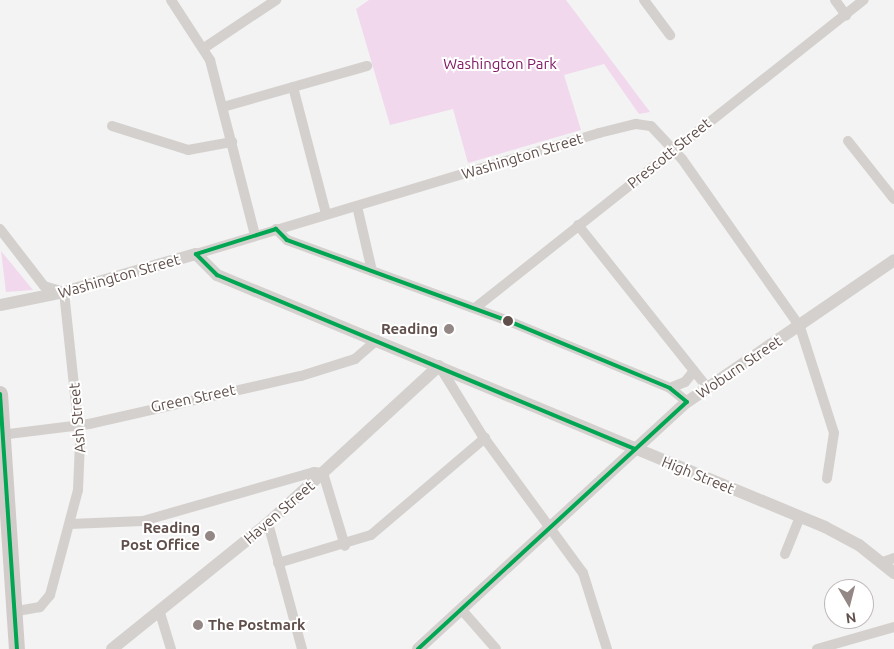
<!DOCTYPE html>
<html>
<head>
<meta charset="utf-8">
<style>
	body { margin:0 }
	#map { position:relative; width:894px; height:649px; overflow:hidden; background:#f3f3f3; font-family:Ubuntu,sans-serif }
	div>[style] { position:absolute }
	.green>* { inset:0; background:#f1d8ed }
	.minor>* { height:10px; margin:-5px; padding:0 5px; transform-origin:5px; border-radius:5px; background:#d4d0ce }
	.tertiary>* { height:12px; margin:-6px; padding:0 6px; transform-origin:6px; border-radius:6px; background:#d4d0ce }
	.primary>* { height:16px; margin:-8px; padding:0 8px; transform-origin:8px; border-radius:8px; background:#d1ccca }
	.bus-1>* { height:4px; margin:-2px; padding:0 2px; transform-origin:2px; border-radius:2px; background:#00a651 }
	.dots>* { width:14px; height:14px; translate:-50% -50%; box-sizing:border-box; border:2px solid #fff; border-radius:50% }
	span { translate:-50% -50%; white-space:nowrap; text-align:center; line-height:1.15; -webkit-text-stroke:4px #fff; paint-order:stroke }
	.park-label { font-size:15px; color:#821965 }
	.street-label { font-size:15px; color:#604f4a }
	.poi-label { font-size:15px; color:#604f4a; font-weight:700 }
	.right { translate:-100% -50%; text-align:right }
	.left { translate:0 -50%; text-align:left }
	.north { position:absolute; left:824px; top:579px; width:50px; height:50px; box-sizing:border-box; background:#fff; border:1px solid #bfb9b7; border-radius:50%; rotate:172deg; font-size:14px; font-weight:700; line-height:20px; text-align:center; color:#604f4a }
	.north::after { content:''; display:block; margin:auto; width:18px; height:22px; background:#938885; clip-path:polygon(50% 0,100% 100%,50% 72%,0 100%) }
</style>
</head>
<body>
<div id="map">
	<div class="green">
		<i style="clip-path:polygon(369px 0,566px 0,650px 112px,639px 114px,604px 64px,564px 75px,581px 130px,468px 163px,453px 109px,390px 125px,356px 9px)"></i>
		<i style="clip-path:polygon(1px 251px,33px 290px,6px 292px)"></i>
	</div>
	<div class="minor">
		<i style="left:171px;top:0;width:72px;rotate:57deg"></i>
		<i style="left:210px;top:60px;width:181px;rotate:75.6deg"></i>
		<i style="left:644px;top:0;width:44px;rotate:53.4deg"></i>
		<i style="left:835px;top:0;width:19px;rotate:54deg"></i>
		<i style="left:204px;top:48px;width:87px;rotate:-33.7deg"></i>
		<i style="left:293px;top:87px;width:131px;rotate:75.4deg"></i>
		<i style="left:223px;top:107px;width:150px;rotate:-15.9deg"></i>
		<i style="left:112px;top:126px;width:80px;rotate:17.5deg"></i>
		<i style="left:188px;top:150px;width:45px;rotate:-10.3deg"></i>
		<i style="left:848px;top:141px;width:74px;rotate:51.6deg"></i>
		<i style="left:357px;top:206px;width:67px;rotate:77deg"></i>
		<i style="left:578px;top:225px;width:207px;rotate:51.5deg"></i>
		<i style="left:0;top:229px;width:72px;rotate:52.3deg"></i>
		<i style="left:44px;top:286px;width:21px;rotate:17deg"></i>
		<i style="left:64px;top:292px;width:151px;rotate:83.9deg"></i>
		<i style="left:80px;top:442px;width:48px;rotate:92.4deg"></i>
		<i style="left:78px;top:490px;width:109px;rotate:104.9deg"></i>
		<i style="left:50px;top:595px;width:16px;rotate:130deg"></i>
		<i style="left:40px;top:607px;width:23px;rotate:170deg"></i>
		<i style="left:276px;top:229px;width:16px;rotate:45deg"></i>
		<i style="left:287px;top:240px;width:239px;rotate:20.1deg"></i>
		<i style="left:511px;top:322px;width:172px;rotate:22.5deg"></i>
		<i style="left:670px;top:388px;width:22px;rotate:39deg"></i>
		<i style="left:196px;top:254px;width:421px;rotate:-16.7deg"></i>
		<i style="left:599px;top:133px;width:38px;rotate:-14deg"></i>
		<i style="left:636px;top:124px;width:15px;rotate:8deg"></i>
		<i style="left:651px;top:126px;width:45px;rotate:46.8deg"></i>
		<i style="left:682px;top:159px;width:205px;rotate:54.9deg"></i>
		<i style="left:800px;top:327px;width:111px;rotate:72.2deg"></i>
		<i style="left:834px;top:433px;width:46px;rotate:98.8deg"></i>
		<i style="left:475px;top:308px;width:496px;rotate:-38.4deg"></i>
		<i style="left:440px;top:367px;width:80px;rotate:58.3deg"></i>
		<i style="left:482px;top:435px;width:171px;rotate:53.8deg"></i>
		<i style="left:583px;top:573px;width:80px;rotate:72.5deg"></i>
		<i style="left:670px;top:388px;width:16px;rotate:-22deg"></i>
		<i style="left:685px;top:382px;width:14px;rotate:-51deg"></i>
		<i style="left:0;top:435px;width:90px;rotate:-7deg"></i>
		<i style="left:89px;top:424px;width:217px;rotate:-12.8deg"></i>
		<i style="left:301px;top:376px;width:57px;rotate:-17.5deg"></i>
		<i style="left:355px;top:359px;width:29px;rotate:-41deg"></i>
		<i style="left:268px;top:523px;width:131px;rotate:74.9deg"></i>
		<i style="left:70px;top:524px;width:73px;rotate:-2.4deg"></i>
		<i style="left:143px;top:521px;width:178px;rotate:-16deg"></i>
		<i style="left:314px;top:472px;width:9px;rotate:6deg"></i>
		<i style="left:323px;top:473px;width:76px;rotate:73.2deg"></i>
		<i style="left:785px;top:554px;width:40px;rotate:-68deg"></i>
		<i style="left:883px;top:562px;width:12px;rotate:-20deg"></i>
		<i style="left:278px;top:563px;width:97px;rotate:-16.8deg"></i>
		<i style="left:371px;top:535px;width:150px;rotate:-40.4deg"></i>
		<i style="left:461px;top:609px;width:53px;rotate:48.8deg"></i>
		<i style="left:160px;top:613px;width:38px;rotate:73deg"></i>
		<i style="left:817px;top:649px;width:80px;rotate:-15.9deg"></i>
	</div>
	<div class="tertiary">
		<i style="left:0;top:305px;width:65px;rotate:-11.5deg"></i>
		<i style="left:64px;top:292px;width:137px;rotate:-16.1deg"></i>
		<i style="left:196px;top:254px;width:30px;rotate:45deg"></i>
		<i style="left:217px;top:275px;width:658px;rotate:22.51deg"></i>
		<i style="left:825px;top:527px;width:38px;rotate:28deg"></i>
		<i style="left:859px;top:545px;width:45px;rotate:38.7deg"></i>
		<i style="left:112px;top:649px;width:201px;rotate:-38.9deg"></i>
		<i style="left:268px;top:523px;width:232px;rotate:-42.6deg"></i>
		<i style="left:418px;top:649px;width:365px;rotate:-42.6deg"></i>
		<i style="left:687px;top:402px;width:251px;rotate:-34.4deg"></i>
	</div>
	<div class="primary">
		<i style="left:0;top:394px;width:256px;rotate:86.2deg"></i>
	</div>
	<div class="bus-1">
		<i style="left:0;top:394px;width:256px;rotate:86.2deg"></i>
		<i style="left:418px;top:649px;width:365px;rotate:-42.6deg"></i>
		<i style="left:687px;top:402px;width:22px;rotate:-141deg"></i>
		<i style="left:670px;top:388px;width:172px;rotate:-157.5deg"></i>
		<i style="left:511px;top:322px;width:239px;rotate:-159.9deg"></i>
		<i style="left:287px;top:240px;width:16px;rotate:-135deg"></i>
		<i style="left:276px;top:229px;width:84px;rotate:162.6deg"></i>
		<i style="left:196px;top:254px;width:30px;rotate:45deg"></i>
		<i style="left:217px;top:275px;width:453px;rotate:22.6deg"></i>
	</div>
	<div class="dots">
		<i style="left:508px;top:321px;background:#604f4a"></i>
		<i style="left:449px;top:329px;background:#938885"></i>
		<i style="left:210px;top:536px;background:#938885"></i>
		<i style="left:198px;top:625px;background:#938885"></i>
	</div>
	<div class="park-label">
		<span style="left:500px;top:64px">Washington Park</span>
	</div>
	<div class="street-label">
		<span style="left:669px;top:153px;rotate:-39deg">Prescott Street</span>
		<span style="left:522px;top:156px;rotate:-17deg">Washington Street</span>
		<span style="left:119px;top:276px;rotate:-16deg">Washington Street</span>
		<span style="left:739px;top:367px;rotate:-34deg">Woburn Street</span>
		<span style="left:193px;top:398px;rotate:-12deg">Green Street</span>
		<span style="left:77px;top:418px;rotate:-95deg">Ash Street</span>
		<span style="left:698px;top:475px;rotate:22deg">High Street</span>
		<span style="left:279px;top:512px;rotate:-41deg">Haven Street</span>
	</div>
	<div class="poi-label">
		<span class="right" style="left:438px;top:329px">Reading</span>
		<span class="right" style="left:200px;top:536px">Reading<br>Post Office</span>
		<span class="left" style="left:208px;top:625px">The Postmark</span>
	</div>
	<div class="north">N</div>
</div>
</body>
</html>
